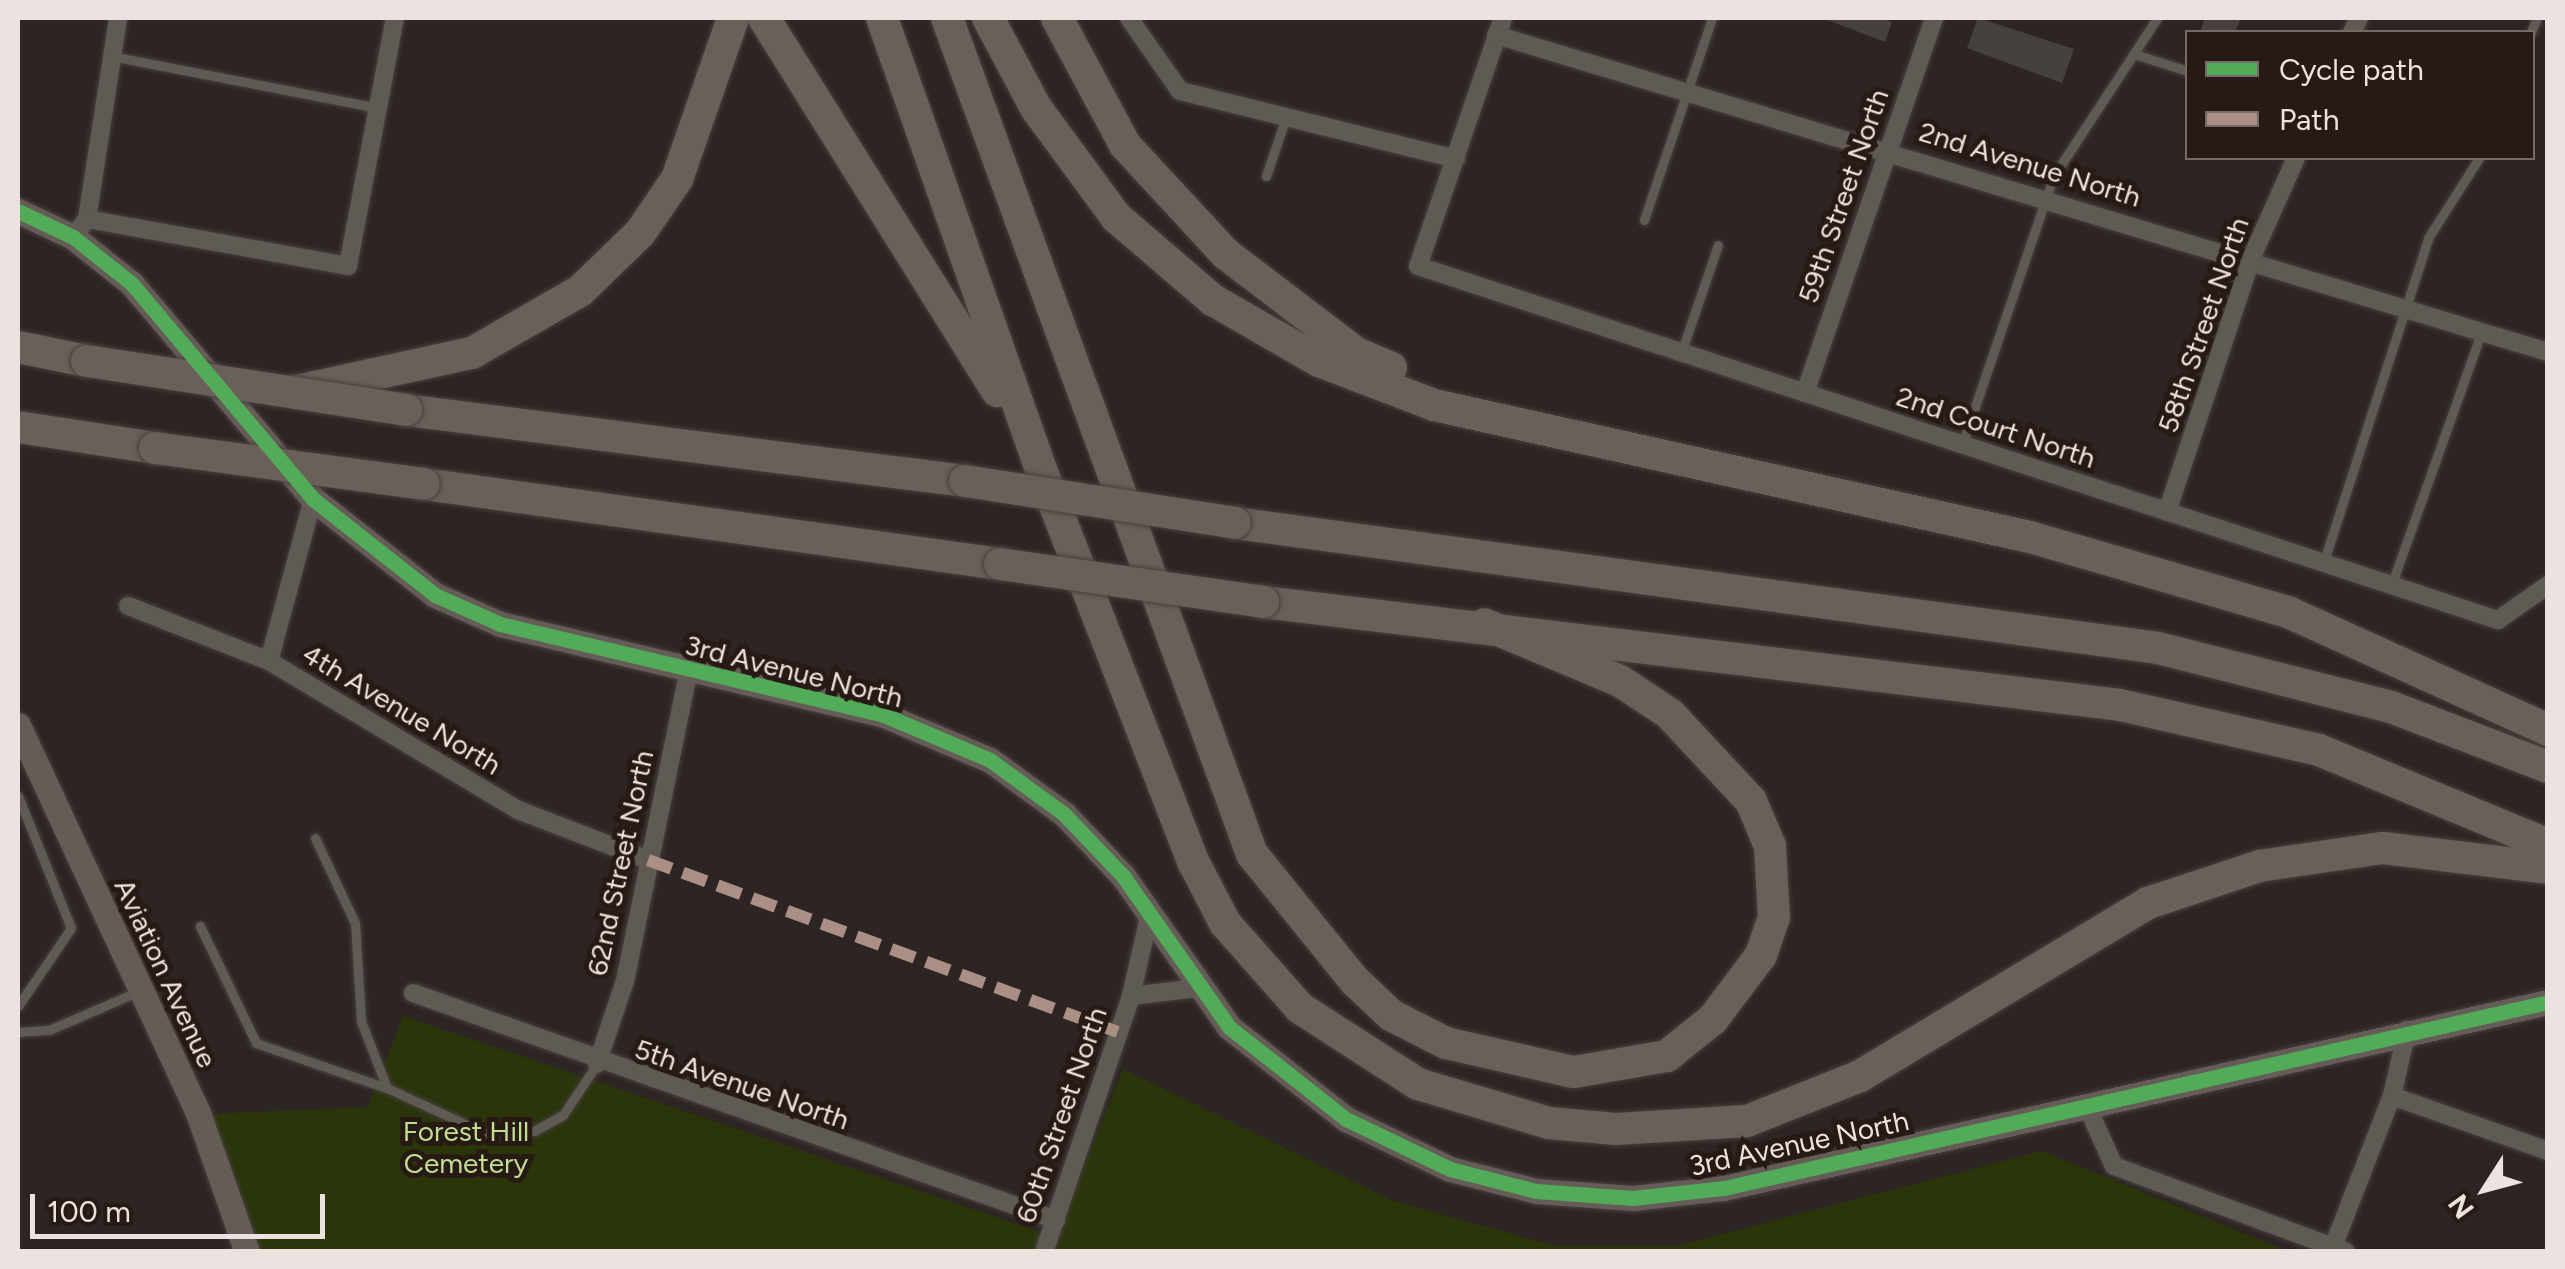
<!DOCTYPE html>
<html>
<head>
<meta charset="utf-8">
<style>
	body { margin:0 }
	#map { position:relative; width:2565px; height:1269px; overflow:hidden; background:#2d2523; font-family:Figtree,sans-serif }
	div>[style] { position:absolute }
	.green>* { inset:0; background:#2a350a }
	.building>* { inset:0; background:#47413e }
	.roads { filter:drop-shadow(0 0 2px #47403e) drop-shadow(0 0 2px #47403e) }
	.lane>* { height:9px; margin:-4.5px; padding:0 4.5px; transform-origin:4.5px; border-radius:4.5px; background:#605a55 }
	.street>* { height:18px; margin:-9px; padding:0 9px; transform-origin:9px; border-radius:9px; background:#605a55 }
	.secondary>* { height:25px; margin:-12.5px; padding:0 12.5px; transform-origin:12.5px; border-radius:12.5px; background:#655c57 }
	.highway>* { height:32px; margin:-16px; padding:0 16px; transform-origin:16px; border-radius:16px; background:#6a605a }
	.bridges { filter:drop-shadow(0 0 2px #47403e) drop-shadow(0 0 2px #47403e) }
	.highway-bridge>* { height:32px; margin:-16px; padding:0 16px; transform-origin:16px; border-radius:16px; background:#6a605a }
	.quiet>* { height:12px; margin-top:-6px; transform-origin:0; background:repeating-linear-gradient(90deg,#ac8f84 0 25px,transparent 0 37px) }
	.cycleway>* { height:15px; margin:-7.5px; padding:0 7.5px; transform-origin:7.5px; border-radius:7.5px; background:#51ab58 }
	span { translate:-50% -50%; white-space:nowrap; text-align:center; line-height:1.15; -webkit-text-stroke:10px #271a14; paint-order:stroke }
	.street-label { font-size:28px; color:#ece2df }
	.park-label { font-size:28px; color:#c1de91 }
	.frame { position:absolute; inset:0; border:20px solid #ece2df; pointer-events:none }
	.legend { position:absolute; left:2185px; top:30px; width:350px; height:130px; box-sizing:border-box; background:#271a14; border:2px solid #766a65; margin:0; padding:12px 18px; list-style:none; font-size:30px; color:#ece2df }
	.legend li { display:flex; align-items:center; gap:20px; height:50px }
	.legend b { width:50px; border:2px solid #766a65 }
	.north { position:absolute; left:2435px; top:1139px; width:100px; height:100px; -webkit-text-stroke:8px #271a14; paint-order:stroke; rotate:234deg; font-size:28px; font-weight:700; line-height:40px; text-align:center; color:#ece2df }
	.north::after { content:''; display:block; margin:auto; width:35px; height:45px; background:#ece2df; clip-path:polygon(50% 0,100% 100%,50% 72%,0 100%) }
	.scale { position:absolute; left:30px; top:1194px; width:295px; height:45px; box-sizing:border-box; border:5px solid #ece2df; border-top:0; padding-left:12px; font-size:30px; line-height:35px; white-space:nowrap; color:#ece2df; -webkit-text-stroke:8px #271a14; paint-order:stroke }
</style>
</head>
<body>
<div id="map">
	<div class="green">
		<i style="clip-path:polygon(403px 1016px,1056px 1237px,1123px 1069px,1393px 1201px,1556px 1246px,1676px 1246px,2042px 1151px,2287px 1251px,262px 1251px,211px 1114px,368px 1107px)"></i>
	</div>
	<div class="building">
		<i style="clip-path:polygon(1822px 18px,1881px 18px,1892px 22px,1885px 42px)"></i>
		<i style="clip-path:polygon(1978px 18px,2074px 49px,2062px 83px,1967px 48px)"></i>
		<i style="clip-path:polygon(2205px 18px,2241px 18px,2235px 32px,2200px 32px)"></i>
	</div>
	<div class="roads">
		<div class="lane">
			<i style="left:2531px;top:32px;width:15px;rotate:-67deg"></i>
			<i style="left:2134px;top:54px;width:57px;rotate:17.5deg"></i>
			<i style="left:111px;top:56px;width:272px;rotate:11deg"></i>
			<i style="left:1266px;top:176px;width:59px;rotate:-71.3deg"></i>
			<i style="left:1644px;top:220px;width:213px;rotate:-71.4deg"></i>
			<i style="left:1681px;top:353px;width:114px;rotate:-71.1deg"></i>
			<i style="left:1962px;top:445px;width:283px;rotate:-71.2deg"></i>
			<i style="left:2053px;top:177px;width:190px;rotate:-56.8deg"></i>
			<i style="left:2323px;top:564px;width:342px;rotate:-72.1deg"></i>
			<i style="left:2428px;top:238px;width:95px;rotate:-57.5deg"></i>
			<i style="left:2391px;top:586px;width:271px;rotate:-70.4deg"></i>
			<i style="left:18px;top:796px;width:142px;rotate:68.1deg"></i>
			<i style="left:71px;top:928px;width:94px;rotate:124.2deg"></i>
			<i style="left:315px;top:838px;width:94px;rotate:64.8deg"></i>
			<i style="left:355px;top:923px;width:98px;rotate:86.5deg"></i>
			<i style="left:361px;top:1021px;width:72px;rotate:68.8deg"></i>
			<i style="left:387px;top:1088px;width:110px;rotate:24.7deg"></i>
			<i style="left:487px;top:1134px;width:47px;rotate:-3.7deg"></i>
			<i style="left:534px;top:1131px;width:33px;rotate:-29deg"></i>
			<i style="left:563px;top:1115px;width:61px;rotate:-56.3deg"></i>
			<i style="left:200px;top:926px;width:130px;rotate:64.4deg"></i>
			<i style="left:256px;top:1043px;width:135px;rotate:19deg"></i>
			<i style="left:18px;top:1032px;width:31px;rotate:-4deg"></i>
			<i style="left:49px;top:1030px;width:96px;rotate:-23.4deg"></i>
		</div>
		<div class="street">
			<i style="left:1129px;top:18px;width:89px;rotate:55.1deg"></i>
			<i style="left:1180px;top:91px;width:284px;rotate:13.8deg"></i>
			<i style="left:1503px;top:18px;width:262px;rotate:108.9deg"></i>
			<i style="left:1418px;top:266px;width:1137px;rotate:18.15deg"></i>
			<i style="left:2498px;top:620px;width:61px;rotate:-35deg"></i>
			<i style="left:2352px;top:32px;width:16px;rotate:-63deg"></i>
			<i style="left:1496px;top:35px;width:1099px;rotate:16.77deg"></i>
			<i style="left:87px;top:219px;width:203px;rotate:-81.2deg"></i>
			<i style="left:73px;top:237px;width:23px;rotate:-52deg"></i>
			<i style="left:87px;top:219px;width:265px;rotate:10.2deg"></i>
			<i style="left:348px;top:266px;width:252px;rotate:-79.3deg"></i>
			<i style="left:1805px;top:393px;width:397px;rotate:-71deg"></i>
			<i style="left:2167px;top:512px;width:267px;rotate:-71.6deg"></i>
			<i style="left:2251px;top:259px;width:111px;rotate:-66deg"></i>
			<i style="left:128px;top:606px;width:151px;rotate:21.3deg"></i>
			<i style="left:269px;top:661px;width:290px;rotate:30.9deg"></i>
			<i style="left:518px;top:810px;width:139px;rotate:21deg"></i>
			<i style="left:269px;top:661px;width:168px;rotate:-74.8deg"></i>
			<i style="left:413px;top:993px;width:682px;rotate:19.44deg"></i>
			<i style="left:1131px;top:996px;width:81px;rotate:-77.2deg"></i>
			<i style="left:597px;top:1064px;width:88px;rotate:-71.4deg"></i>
			<i style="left:625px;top:981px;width:318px;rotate:-78.4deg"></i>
			<i style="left:2392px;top:1096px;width:165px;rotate:19.4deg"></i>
			<i style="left:2086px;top:1104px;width:68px;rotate:65.7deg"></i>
			<i style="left:2114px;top:1166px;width:247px;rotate:20.3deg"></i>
			<i style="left:2333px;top:1247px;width:162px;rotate:-68.7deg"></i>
			<i style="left:2392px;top:1096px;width:68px;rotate:-77.2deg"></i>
			<i style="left:1044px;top:1252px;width:270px;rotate:-71.2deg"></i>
			<i style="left:1131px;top:996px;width:66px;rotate:-6.9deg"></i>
		</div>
		<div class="secondary">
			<i style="left:18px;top:211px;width:61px;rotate:25.3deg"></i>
			<i style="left:73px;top:237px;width:75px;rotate:38.5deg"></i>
			<i style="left:132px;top:284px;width:281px;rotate:49.9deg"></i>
			<i style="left:313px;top:499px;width:155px;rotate:38.2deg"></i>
			<i style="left:435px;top:595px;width:71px;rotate:24deg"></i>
			<i style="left:500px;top:624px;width:395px;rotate:13.3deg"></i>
			<i style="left:884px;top:715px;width:115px;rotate:23deg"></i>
			<i style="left:990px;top:760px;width:92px;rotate:36.1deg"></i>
			<i style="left:1064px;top:814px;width:86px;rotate:46.4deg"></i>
			<i style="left:1123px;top:876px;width:184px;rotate:54.9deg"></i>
			<i style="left:1229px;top:1027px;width:149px;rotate:38.2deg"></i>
			<i style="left:1346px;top:1119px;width:115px;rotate:25.7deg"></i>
			<i style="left:1450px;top:1169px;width:89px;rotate:14.3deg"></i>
			<i style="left:1536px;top:1191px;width:97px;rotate:4.1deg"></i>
			<i style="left:1633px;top:1198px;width:92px;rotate:-6.3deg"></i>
			<i style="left:1724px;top:1188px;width:845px;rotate:-12.72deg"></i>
			<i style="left:18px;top:725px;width:428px;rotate:65.1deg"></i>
			<i style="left:198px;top:1113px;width:147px;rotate:70.6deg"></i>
		</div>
		<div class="highway">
			<i style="left:764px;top:18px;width:440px;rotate:58deg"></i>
			<i style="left:882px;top:18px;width:481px;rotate:70.6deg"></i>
			<i style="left:1042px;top:472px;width:420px;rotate:68.8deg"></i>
			<i style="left:1194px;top:863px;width:68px;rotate:62.7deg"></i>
			<i style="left:1225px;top:923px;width:113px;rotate:48.6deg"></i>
			<i style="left:1300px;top:1008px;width:140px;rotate:32.8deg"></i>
			<i style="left:1418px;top:1084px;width:137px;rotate:16.6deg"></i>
			<i style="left:1549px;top:1123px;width:67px;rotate:5.1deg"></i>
			<i style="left:1616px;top:1129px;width:131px;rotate:-3.5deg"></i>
			<i style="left:1747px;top:1121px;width:122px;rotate:-21.7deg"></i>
			<i style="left:1860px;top:1076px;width:336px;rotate:-31deg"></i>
			<i style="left:2148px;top:903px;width:117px;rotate:-18.4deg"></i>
			<i style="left:2259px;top:866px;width:125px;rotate:-8.3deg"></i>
			<i style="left:2383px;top:848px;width:166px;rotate:6.9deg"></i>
			<i style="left:947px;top:18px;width:890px;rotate:69.96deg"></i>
			<i style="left:1252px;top:854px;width:164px;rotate:51deg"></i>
			<i style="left:1355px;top:981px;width:50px;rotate:43.4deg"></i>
			<i style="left:1391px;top:1015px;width:62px;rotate:27deg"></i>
			<i style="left:1446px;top:1043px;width:131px;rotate:12.8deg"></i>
			<i style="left:1574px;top:1072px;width:94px;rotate:-9.8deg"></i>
			<i style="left:1667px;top:1056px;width:59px;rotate:-38.8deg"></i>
			<i style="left:1713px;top:1019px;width:80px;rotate:-53.1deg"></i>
			<i style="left:1761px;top:955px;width:39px;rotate:-71deg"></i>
			<i style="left:1774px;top:918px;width:72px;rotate:-93.2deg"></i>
			<i style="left:1770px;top:846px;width:49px;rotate:-112.9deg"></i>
			<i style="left:1751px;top:801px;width:119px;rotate:-133deg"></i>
			<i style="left:1670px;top:714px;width:60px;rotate:-146.6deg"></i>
			<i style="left:1620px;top:681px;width:147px;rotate:-157.3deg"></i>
			<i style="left:988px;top:18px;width:102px;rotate:61.9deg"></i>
			<i style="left:1036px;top:108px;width:135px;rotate:53.7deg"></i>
			<i style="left:1116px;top:217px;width:128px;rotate:40.6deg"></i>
			<i style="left:1213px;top:300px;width:122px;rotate:29.9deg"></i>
			<i style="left:1319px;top:361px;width:123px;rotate:20.9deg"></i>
			<i style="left:1434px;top:405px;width:610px;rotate:12.49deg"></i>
			<i style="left:2030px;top:537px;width:269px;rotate:16.2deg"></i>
			<i style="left:2288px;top:612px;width:286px;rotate:24.4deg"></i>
			<i style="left:1057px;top:18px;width:144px;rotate:61.8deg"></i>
			<i style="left:1125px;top:145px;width:149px;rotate:47.2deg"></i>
			<i style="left:1226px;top:254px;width:163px;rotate:37.3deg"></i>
			<i style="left:1356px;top:353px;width:38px;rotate:23deg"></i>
			<i style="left:18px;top:347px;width:70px;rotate:11.5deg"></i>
			<i style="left:297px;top:391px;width:179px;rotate:-12.3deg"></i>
			<i style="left:472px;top:353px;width:125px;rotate:-29.9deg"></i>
			<i style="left:580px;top:291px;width:83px;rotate:-44deg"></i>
			<i style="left:640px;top:233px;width:65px;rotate:-55.6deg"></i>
			<i style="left:677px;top:179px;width:170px;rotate:-70.8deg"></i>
			<i style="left:406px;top:410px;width:563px;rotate:7.24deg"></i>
			<i style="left:18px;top:427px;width:139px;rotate:8.7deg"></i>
			<i style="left:424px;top:484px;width:582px;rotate:7.91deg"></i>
			<i style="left:1235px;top:523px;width:931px;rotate:7.71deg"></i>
			<i style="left:2158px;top:648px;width:240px;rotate:14.2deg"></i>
			<i style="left:2391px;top:707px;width:168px;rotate:20.9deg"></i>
			<i style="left:1263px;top:602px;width:863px;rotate:6.85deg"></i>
			<i style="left:2120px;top:705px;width:204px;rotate:12.7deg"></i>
			<i style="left:2319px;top:750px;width:248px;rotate:22.5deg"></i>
		</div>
	</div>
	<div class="bridges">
		<div class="highway-bridge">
			<i style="left:87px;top:361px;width:323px;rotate:8.7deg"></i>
			<i style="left:155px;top:448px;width:271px;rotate:7.6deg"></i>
			<i style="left:965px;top:481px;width:273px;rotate:8.8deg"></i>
			<i style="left:1000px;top:564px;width:266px;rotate:8.2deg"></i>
		</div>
	</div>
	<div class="quiet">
		<i style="left:648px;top:860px;width:500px;rotate:20.1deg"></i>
	</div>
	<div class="cycleway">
		<i style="left:18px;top:211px;width:61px;rotate:25.3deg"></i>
		<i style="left:73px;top:237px;width:75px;rotate:38.5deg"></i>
		<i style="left:132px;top:284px;width:281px;rotate:49.9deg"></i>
		<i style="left:313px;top:499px;width:155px;rotate:38.2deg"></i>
		<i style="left:435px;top:595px;width:71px;rotate:24deg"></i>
		<i style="left:500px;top:624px;width:395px;rotate:13.3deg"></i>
		<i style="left:884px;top:715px;width:115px;rotate:23deg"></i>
		<i style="left:990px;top:760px;width:92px;rotate:36.1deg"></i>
		<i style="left:1064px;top:814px;width:86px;rotate:46.4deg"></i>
		<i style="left:1123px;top:876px;width:184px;rotate:54.9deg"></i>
		<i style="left:1229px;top:1027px;width:149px;rotate:38.2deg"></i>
		<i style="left:1346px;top:1119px;width:115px;rotate:25.7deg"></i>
		<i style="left:1450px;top:1169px;width:89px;rotate:14.3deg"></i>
		<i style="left:1536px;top:1191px;width:97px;rotate:4.1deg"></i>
		<i style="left:1633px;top:1198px;width:92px;rotate:-6.3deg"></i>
		<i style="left:1724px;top:1188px;width:845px;rotate:-12.72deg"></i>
	</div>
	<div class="street-label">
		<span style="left:2030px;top:164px;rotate:17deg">2nd Avenue North</span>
		<span style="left:1843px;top:196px;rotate:-71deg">59th Street North</span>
		<span style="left:2203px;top:325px;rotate:-71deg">58th Street North</span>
		<span style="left:1996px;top:427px;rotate:18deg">2nd Court North</span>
		<span style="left:794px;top:671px;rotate:14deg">3rd Avenue North</span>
		<span style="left:402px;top:709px;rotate:31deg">4th Avenue North</span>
		<span style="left:620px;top:863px;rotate:-78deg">62nd Street North</span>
		<span style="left:166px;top:973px;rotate:65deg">Aviation Avenue</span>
		<span style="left:742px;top:1084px;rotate:19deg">5th Avenue North</span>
		<span style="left:1061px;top:1115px;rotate:-71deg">60th Street North</span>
		<span style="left:1799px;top:1143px;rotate:-12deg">3rd Avenue North</span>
	</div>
	<div class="park-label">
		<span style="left:466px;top:1147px">Forest Hill<br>Cemetery</span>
	</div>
	<div class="frame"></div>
	<ul class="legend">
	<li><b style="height:12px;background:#51ab58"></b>Cycle path</li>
	<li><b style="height:12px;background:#ac8f84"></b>Path</li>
	</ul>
	<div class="north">N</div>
	<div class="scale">100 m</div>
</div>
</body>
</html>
